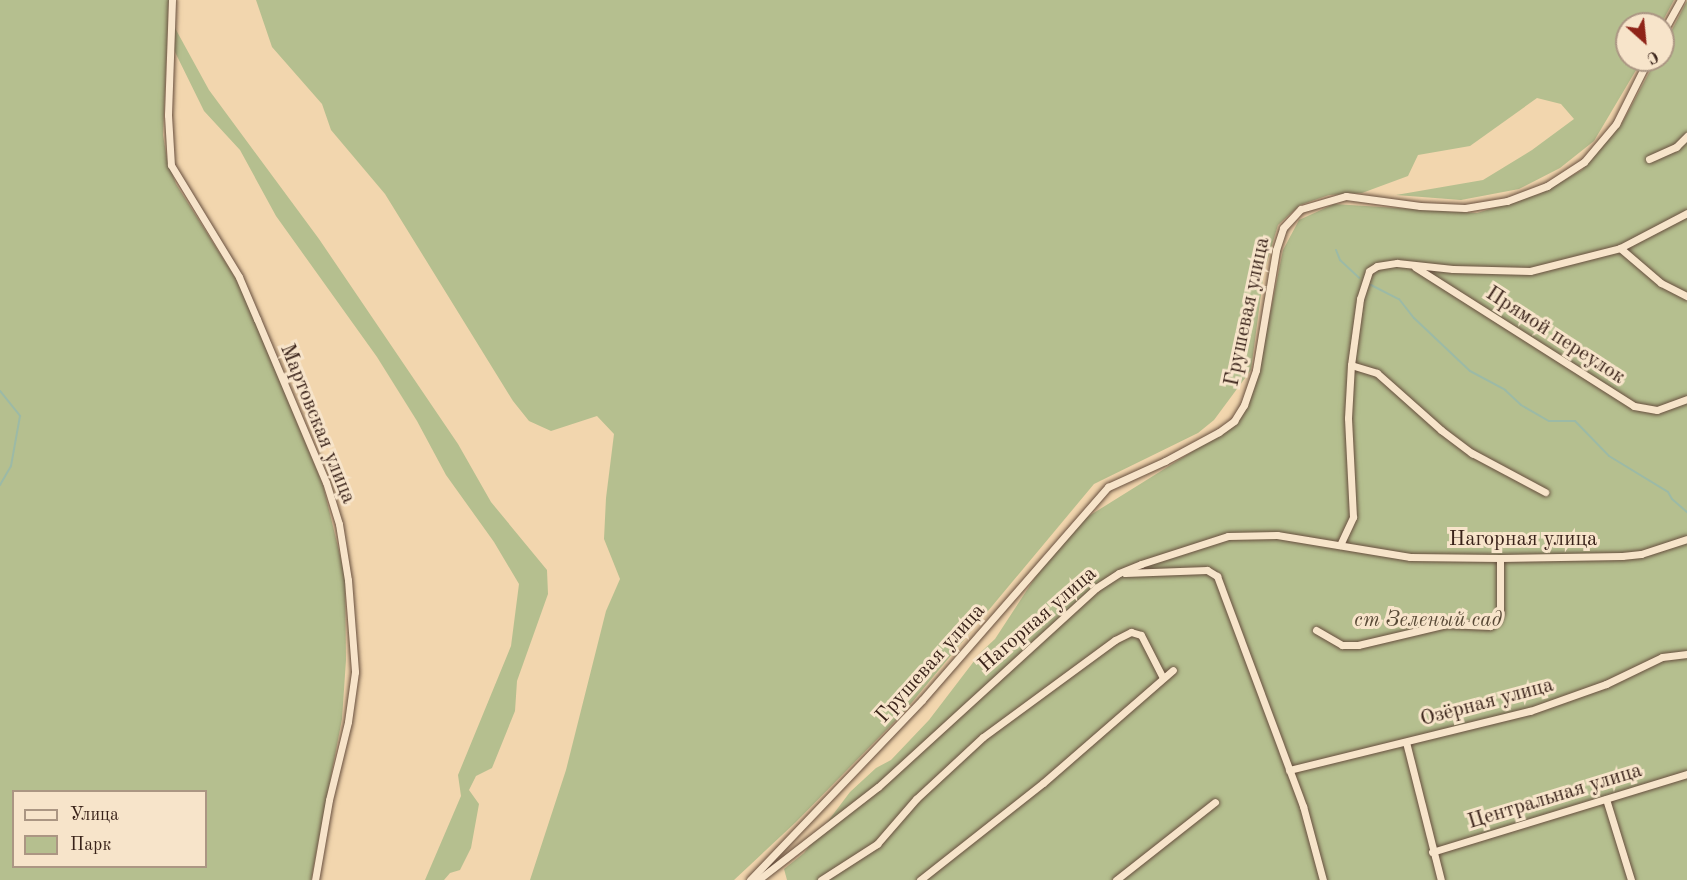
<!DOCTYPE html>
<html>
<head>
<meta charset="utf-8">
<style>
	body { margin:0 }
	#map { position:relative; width:1687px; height:880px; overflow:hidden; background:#f2d6ae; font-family:"Old Standard TT",serif }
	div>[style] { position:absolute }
	.green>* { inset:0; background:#b5bf8f }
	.stream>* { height:2px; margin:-1px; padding:0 1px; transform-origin:1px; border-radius:1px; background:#9cbaa6 }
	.roads { filter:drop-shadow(0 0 2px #674f3e) drop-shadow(0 0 2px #674f3e) }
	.street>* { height:7px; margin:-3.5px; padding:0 3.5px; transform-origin:3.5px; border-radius:3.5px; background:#f7e4ca }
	span { translate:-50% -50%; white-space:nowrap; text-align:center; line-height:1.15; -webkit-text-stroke:6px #f7e4ca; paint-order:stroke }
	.street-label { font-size:21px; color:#392219 }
	.park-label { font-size:21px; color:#584936; font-style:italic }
	.legend { position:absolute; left:12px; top:790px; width:195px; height:78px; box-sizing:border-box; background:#f7e4ca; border:2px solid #ab9683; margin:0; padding:8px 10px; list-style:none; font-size:18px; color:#392219 }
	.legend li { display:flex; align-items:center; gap:12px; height:30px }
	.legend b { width:30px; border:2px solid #ab9683 }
	.north { position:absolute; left:1615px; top:12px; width:60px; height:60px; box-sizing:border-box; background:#f7e4ca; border:2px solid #ab9683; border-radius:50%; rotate:153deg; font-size:16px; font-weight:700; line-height:24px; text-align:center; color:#392219 }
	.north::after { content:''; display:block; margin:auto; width:21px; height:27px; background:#8f2418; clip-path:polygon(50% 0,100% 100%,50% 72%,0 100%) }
</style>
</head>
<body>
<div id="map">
	<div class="green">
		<i style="clip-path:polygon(evenodd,0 0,169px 0,163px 135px,167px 159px,176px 184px,236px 279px,247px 303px,323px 485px,345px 576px,346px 660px,342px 719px,311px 880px,0 880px,0 0,14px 792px,206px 792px,206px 866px,14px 866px,14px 792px)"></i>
		<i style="clip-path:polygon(256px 0,1674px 0,1661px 24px,1627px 24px,1627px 60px,1642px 60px,1594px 141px,1560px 168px,1519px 189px,1461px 200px,1396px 195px,1483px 180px,1532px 150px,1574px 119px,1561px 104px,1537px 98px,1470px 146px,1418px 155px,1408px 176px,1362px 193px,1329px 195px,1300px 205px,1278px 225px,1264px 272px,1251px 370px,1214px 420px,1198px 433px,1094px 484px,903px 713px,796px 822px,734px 880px,530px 880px,566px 770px,606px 611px,620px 579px,604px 539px,606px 498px,614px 434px,597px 416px,551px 431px,529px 421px,513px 401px,385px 194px,331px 130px,322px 104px,272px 47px)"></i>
		<i style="clip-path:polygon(1687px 1px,1687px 880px,787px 880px,784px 869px,804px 853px,850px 792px,876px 768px,891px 760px,929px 720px,981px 652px,995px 639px,1044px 564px,1084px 519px,1222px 433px,1247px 403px,1258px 373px,1283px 250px,1299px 220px,1334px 204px,1477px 213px,1539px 194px,1582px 170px,1621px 125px,1656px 60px,1663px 60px,1663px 47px)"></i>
		<i style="clip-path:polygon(175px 28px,209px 90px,319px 239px,458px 444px,491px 502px,547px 570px,548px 594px,517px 681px,515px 711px,492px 768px,476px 776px,469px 790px,479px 804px,471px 848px,460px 870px,450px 873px,444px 880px,425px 880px,461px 796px,458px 775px,511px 646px,519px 584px,494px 542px,446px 475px,417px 421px,377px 357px,276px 216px,240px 150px,204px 111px,174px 50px)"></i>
	</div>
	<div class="stream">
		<i style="left:1336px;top:250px;width:11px;rotate:68deg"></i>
		<i style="left:1340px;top:260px;width:26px;rotate:43deg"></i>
		<i style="left:1371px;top:285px;width:31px;rotate:27deg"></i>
		<i style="left:1399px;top:299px;width:24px;rotate:52deg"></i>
		<i style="left:1414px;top:318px;width:77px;rotate:43.4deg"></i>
		<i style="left:1470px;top:371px;width:40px;rotate:28deg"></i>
		<i style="left:1505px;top:390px;width:22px;rotate:43deg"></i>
		<i style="left:1521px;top:405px;width:32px;rotate:30deg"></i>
		<i style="left:1549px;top:421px;width:26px"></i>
		<i style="left:1575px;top:421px;width:49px;rotate:45.8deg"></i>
		<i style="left:1609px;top:456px;width:69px;rotate:31.4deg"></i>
		<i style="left:1668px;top:492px;width:8px;rotate:60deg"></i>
		<i style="left:1672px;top:499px;width:20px;rotate:41deg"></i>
		<i style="left:0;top:391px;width:32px;rotate:51deg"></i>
		<i style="left:20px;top:416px;width:51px;rotate:100.2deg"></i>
		<i style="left:11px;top:466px;width:22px;rotate:120deg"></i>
	</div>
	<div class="roads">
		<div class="street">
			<i style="left:172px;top:0;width:115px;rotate:92deg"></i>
			<i style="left:168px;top:115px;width:50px;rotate:86.6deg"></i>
			<i style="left:171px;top:165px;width:131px;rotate:58.7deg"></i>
			<i style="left:239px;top:277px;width:46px;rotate:66.8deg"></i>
			<i style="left:257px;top:319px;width:177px;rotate:67.1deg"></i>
			<i style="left:326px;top:482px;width:44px;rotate:72.8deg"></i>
			<i style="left:339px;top:524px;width:57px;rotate:80.9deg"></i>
			<i style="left:348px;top:580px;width:92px;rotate:85.6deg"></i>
			<i style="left:355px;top:672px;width:50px;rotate:98deg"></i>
			<i style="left:348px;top:722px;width:80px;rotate:103.7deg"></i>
			<i style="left:329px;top:800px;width:81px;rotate:99.9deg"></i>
			<i style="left:1663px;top:32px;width:37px;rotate:-61deg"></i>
			<i style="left:1649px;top:159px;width:30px;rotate:-24deg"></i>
			<i style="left:1676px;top:147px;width:16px;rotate:-45deg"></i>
			<i style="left:1620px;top:248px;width:54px;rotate:40.5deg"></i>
			<i style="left:1661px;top:283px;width:29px;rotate:27deg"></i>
			<i style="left:1415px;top:267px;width:259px;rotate:32.4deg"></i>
			<i style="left:1634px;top:406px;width:23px;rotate:10deg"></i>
			<i style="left:1657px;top:410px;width:32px;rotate:-20deg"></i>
			<i style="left:1351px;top:365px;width:27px;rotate:17deg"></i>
			<i style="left:1377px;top:373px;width:86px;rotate:41.7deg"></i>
			<i style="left:1441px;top:430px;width:39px;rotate:37deg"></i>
			<i style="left:1472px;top:453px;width:83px;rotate:28.1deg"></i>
			<i style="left:1340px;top:545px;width:31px;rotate:-65deg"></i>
			<i style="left:1353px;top:517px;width:99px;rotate:-92.9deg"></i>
			<i style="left:1348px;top:418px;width:53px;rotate:-86.8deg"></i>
			<i style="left:1351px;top:365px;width:67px;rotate:-82.2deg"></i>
			<i style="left:1360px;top:299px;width:29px;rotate:-72deg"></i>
			<i style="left:1369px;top:271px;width:9px;rotate:-32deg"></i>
			<i style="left:1377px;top:266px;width:20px;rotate:-9deg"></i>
			<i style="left:1397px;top:263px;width:56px;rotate:6.1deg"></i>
			<i style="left:1453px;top:269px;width:77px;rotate:1.5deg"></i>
			<i style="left:1530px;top:271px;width:93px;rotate:-14.3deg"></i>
			<i style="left:1620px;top:248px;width:76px;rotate:-27.6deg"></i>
			<i style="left:1125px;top:573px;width:82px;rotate:-2.1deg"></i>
			<i style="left:1207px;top:570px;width:12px;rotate:31deg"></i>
			<i style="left:1217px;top:576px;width:246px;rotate:69.5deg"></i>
			<i style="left:1303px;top:806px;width:77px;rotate:74.9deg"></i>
			<i style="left:1316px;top:630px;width:30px;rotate:30deg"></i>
			<i style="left:1342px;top:645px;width:16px"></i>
			<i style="left:1358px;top:645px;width:91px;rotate:-13.3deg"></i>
			<i style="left:1447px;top:624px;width:43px;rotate:2.7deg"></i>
			<i style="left:1490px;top:626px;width:9px;rotate:-36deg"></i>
			<i style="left:1497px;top:621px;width:9px;rotate:-69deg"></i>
			<i style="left:1500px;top:613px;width:55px;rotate:-90deg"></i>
			<i style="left:1406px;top:742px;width:142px;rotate:75.8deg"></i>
			<i style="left:1289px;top:770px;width:248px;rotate:-13.8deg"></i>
			<i style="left:1530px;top:711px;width:81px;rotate:-19.6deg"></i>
			<i style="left:1606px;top:684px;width:62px;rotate:-25.7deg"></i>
			<i style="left:1662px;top:657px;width:25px;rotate:-7deg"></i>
			<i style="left:1606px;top:799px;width:85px;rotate:72.8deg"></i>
			<i style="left:1432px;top:852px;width:267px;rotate:-17deg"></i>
			<i style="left:750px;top:880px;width:249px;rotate:-46.3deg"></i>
			<i style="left:922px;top:700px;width:283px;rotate:-48.9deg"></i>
			<i style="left:1108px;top:487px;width:63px;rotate:-24.5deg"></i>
			<i style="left:1165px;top:461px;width:61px;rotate:-28.2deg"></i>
			<i style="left:1219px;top:432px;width:19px;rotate:-36deg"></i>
			<i style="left:1234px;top:421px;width:19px;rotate:-58deg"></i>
			<i style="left:1244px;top:405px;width:37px;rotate:-71deg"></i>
			<i style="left:1256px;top:370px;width:122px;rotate:-80.5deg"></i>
			<i style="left:1276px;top:250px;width:23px;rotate:-72deg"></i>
			<i style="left:1283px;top:228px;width:26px;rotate:-47deg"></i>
			<i style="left:1301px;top:209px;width:47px;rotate:-16.1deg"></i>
			<i style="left:1346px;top:196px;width:75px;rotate:7.7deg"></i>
			<i style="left:1420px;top:206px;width:45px;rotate:2.5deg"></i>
			<i style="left:1465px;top:208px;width:43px;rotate:-9.5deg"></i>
			<i style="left:1507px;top:201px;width:43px;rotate:-20.6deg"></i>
			<i style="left:1547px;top:186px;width:44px;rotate:-33deg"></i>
			<i style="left:1584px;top:162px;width:50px;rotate:-49.9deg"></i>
			<i style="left:1616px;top:124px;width:72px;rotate:-63.4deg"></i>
			<i style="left:758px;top:880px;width:152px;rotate:-37.8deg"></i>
			<i style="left:878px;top:787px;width:295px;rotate:-42.4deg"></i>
			<i style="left:1096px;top:588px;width:27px;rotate:-33deg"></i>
			<i style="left:1119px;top:573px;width:24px;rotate:-22deg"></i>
			<i style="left:1141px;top:564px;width:91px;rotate:-17.8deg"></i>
			<i style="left:1228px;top:536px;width:49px;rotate:-1.2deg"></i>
			<i style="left:1277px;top:535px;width:135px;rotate:9.4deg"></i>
			<i style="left:1410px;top:557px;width:90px;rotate:0.6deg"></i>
			<i style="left:1500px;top:558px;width:122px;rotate:-0.9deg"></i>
			<i style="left:1622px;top:556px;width:19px;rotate:-6deg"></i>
			<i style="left:1641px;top:554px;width:48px;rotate:-18.1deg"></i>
			<i style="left:821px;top:880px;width:67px;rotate:-32.7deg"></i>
			<i style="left:877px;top:844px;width:60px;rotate:-49.1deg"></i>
			<i style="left:916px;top:799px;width:91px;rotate:-42.8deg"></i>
			<i style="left:983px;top:737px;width:164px;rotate:-36.3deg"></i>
			<i style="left:1115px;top:640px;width:18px;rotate:-27deg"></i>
			<i style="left:1131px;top:632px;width:10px;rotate:17deg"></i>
			<i style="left:1141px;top:635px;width:48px;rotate:62.9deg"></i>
			<i style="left:920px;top:880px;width:157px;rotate:-38.3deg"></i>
			<i style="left:1043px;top:783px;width:172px;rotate:-41deg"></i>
			<i style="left:1116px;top:880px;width:126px;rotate:-38.2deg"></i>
		</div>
	</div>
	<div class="street-label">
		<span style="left:1248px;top:312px;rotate:-78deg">Грушевая улица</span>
		<span style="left:1555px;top:336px;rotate:33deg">Прямой переулок</span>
		<span style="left:317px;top:424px;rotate:68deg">Мартовская улица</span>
		<span style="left:1523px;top:540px">Нагорная улица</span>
		<span style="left:1038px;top:620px;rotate:-41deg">Нагорная улица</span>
		<span style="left:931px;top:664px;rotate:-48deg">Грушевая улица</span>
		<span style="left:1487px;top:703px;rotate:-15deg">Озёрная улица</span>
		<span style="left:1555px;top:797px;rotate:-17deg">Центральная улица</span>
	</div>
	<div class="park-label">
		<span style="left:1428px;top:621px">ст Зеленый сад</span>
	</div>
	<ul class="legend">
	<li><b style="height:8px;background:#f7e4ca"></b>Улица</li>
	<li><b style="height:16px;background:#b5bf8f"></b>Парк</li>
	</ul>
	<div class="north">С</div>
</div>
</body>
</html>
